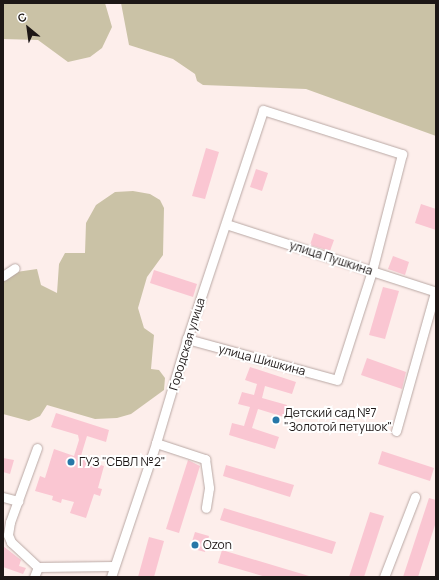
<!DOCTYPE html>
<html>
<head>
<meta charset="utf-8">
<style>
	body { margin:0 }
	#map { position:relative; width:439px; height:580px; overflow:hidden; background:#fdeeeb; font-family:Manrope,sans-serif }
	div>[style] { position:absolute }
	.green>* { inset:0; background:#cac2a6 }
	.building>* { inset:0; background:#fac6d2 }
	.roads { filter:drop-shadow(0 0 1px #b9a8a4) drop-shadow(0 0 1px #b9a8a4) }
	.minor>* { height:9px; margin:-4.5px; padding:0 4.5px; transform-origin:4.5px; border-radius:4.5px; background:#fff }
	.dots>* { width:11px; height:11px; translate:-50% -50%; box-sizing:border-box; border:2px solid #fff; border-radius:50% }
	span { translate:-50% -50%; white-space:nowrap; text-align:center; line-height:1.15; -webkit-text-stroke:4px #fff; paint-order:stroke }
	.street-label { font-size:12px; color:#1d1716 }
	.poi-label { font-size:12px; color:#1d1716 }
	.left { translate:0 -50%; text-align:left }
	.frame { position:absolute; inset:0; border:4px solid #1d1716; pointer-events:none }
	.north { position:absolute; left:8px; top:8px; width:40px; height:40px; -webkit-text-stroke:3px #fff; paint-order:stroke; rotate:331deg; font-size:11px; font-weight:700; line-height:16px; text-align:center; color:#1d1716 }
	.north::after { content:''; display:block; margin:auto; width:14px; height:18px; background:#1d1716; clip-path:polygon(50% 0,100% 100%,50% 72%,0 100%) }
</style>
</head>
<body>
<div id="map">
	<div class="green">
		<i style="clip-path:polygon(3px 3px,105px 3px,112px 27px,102px 48px,90px 57px,68px 62px,38px 40px,3px 39px)"></i>
		<i style="clip-path:polygon(121px 3px,436px 3px,436px 136px,306px 89px,203px 85px,197px 81px,195px 74px,173px 59px,129px 45px)"></i>
		<i style="clip-path:polygon(133px 191px,150px 194px,160px 200px,164px 208px,163px 255px,147px 277px,138px 308px,144px 328px,154px 335px,151px 369px,159px 370px,165px 378px,164px 390px,131px 414px,117px 418px,95px 419px,47px 405px,40px 416px,29px 421px,3px 414px,3px 274px,37px 269px,41px 285px,57px 293px,59px 264px,65px 253px,85px 253px,86px 223px,96px 205px,115px 192px)"></i>
	</div>
	<div class="building">
		<i style="clip-path:polygon(206px 148px,219px 152px,205px 199px,192px 196px)"></i>
		<i style="clip-path:polygon(256px 169px,268px 173px,262px 191px,250px 187px)"></i>
		<i style="clip-path:polygon(421px 204px,436px 209px,436px 230px,415px 223px)"></i>
		<i style="clip-path:polygon(314px 233px,334px 240px,330px 251px,310px 245px)"></i>
		<i style="clip-path:polygon(393px 256px,409px 262px,405px 275px,388px 269px)"></i>
		<i style="clip-path:polygon(154px 270px,197px 284px,193px 297px,150px 283px)"></i>
		<i style="clip-path:polygon(383px 287px,399px 291px,385px 339px,369px 335px)"></i>
		<i style="clip-path:polygon(367px 358px,406px 372px,402px 389px,361px 375px)"></i>
		<i style="clip-path:polygon(250px 367px,296px 382px,292px 394px,265px 386px,262px 398px,287px 405px,284px 417px,258px 409px,252px 428px,279px 437px,275px 449px,229px 435px,232px 423px,244px 426px,250px 407px,238px 404px,242px 392px,254px 395px,257px 384px,245px 380px)"></i>
		<i style="clip-path:polygon(56px 413px,109px 430px,106px 442px,87px 436px,80px 459px,104px 466px,98px 488px,102px 489px,100px 496px,94px 494px,86px 518px,70px 513px,74px 502px,62px 499px,61px 503px,52px 500px,53px 496px,35px 491px,40px 476px,45px 478px,54px 449px,74px 456px,79px 440px,78px 435px,51px 427px)"></i>
		<i style="clip-path:polygon(382px 451px,434px 468px,430px 481px,378px 464px)"></i>
		<i style="clip-path:polygon(3px 458px,14px 460px,10px 474px,3px 472px)"></i>
		<i style="clip-path:polygon(188px 460px,200px 466px,179px 533px,166px 529px)"></i>
		<i style="clip-path:polygon(226px 465px,294px 485px,290px 497px,223px 476px)"></i>
		<i style="clip-path:polygon(429px 498px,436px 500px,436px 522px,418px 577px,403px 577px)"></i>
		<i style="clip-path:polygon(224px 508px,336px 542px,332px 554px,220px 520px)"></i>
		<i style="clip-path:polygon(370px 512px,384px 516px,364px 577px,349px 577px)"></i>
		<i style="clip-path:polygon(195px 532px,209px 536px,205px 552px,190px 548px)"></i>
		<i style="clip-path:polygon(149px 537px,164px 541px,154px 577px,138px 577px)"></i>
		<i style="clip-path:polygon(3px 546px,21px 560px,19px 566px,26px 568px,23px 574px,3px 567px)"></i>
		<i style="clip-path:polygon(222px 550px,309px 576px,308px 577px,266px 577px,218px 563px)"></i>
	</div>
	<div class="roads">
		<div class="minor">
			<i style="left:226px;top:224px;width:221px;rotate:17.9deg"></i>
			<i style="left:3px;top:276px;width:14px;rotate:-34deg"></i>
			<i style="left:396px;top:431px;width:144px;rotate:-74.3deg"></i>
			<i style="left:156px;top:443px;width:52px;rotate:18.1deg"></i>
			<i style="left:205px;top:459px;width:29px;rotate:82deg"></i>
			<i style="left:209px;top:488px;width:20px;rotate:99deg"></i>
			<i style="left:37px;top:448px;width:79px;rotate:110deg"></i>
			<i style="left:10px;top:522px;width:13px;rotate:99deg"></i>
			<i style="left:8px;top:535px;width:8px;rotate:67deg"></i>
			<i style="left:11px;top:542px;width:37px;rotate:43deg"></i>
			<i style="left:3px;top:497px;width:16px;rotate:15deg"></i>
			<i style="left:34px;top:577px;width:11px;rotate:-68deg"></i>
			<i style="left:38px;top:567px;width:76px;rotate:-0.8deg"></i>
			<i style="left:111px;top:577px;width:141px;rotate:-71.4deg"></i>
			<i style="left:156px;top:443px;width:109px;rotate:-73.4deg"></i>
			<i style="left:187px;top:339px;width:241px;rotate:-71.6deg"></i>
			<i style="left:263px;top:110px;width:146px;rotate:17.6deg"></i>
			<i style="left:402px;top:154px;width:121px;rotate:104.4deg"></i>
			<i style="left:372px;top:271px;width:114px;rotate:107.8deg"></i>
			<i style="left:337px;top:380px;width:156px;rotate:-164.7deg"></i>
			<i style="left:384px;top:577px;width:86px;rotate:-68.8deg"></i>
		</div>
	</div>
	<div class="dots">
		<i style="left:276px;top:420px;background:#2677a8"></i>
		<i style="left:71px;top:462px;background:#2677a8"></i>
		<i style="left:195px;top:545px;background:#2677a8"></i>
	</div>
	<div class="street-label">
		<span style="left:331px;top:258px;rotate:18deg">улица Пушкина</span>
		<span style="left:187px;top:344px;rotate:-73deg">Городская улица</span>
		<span style="left:262px;top:360px;rotate:15deg">улица Шишкина</span>
	</div>
	<div class="poi-label">
		<span class="left" style="left:284px;top:420px">Детский сад №7<br>"Золотой петушок"</span>
		<span class="left" style="left:79px;top:462px">ГУЗ "СБВЛ №2"</span>
		<span class="left" style="left:203px;top:545px">Ozon</span>
	</div>
	<div class="frame"></div>
	<div class="north">С</div>
</div>
</body>
</html>
